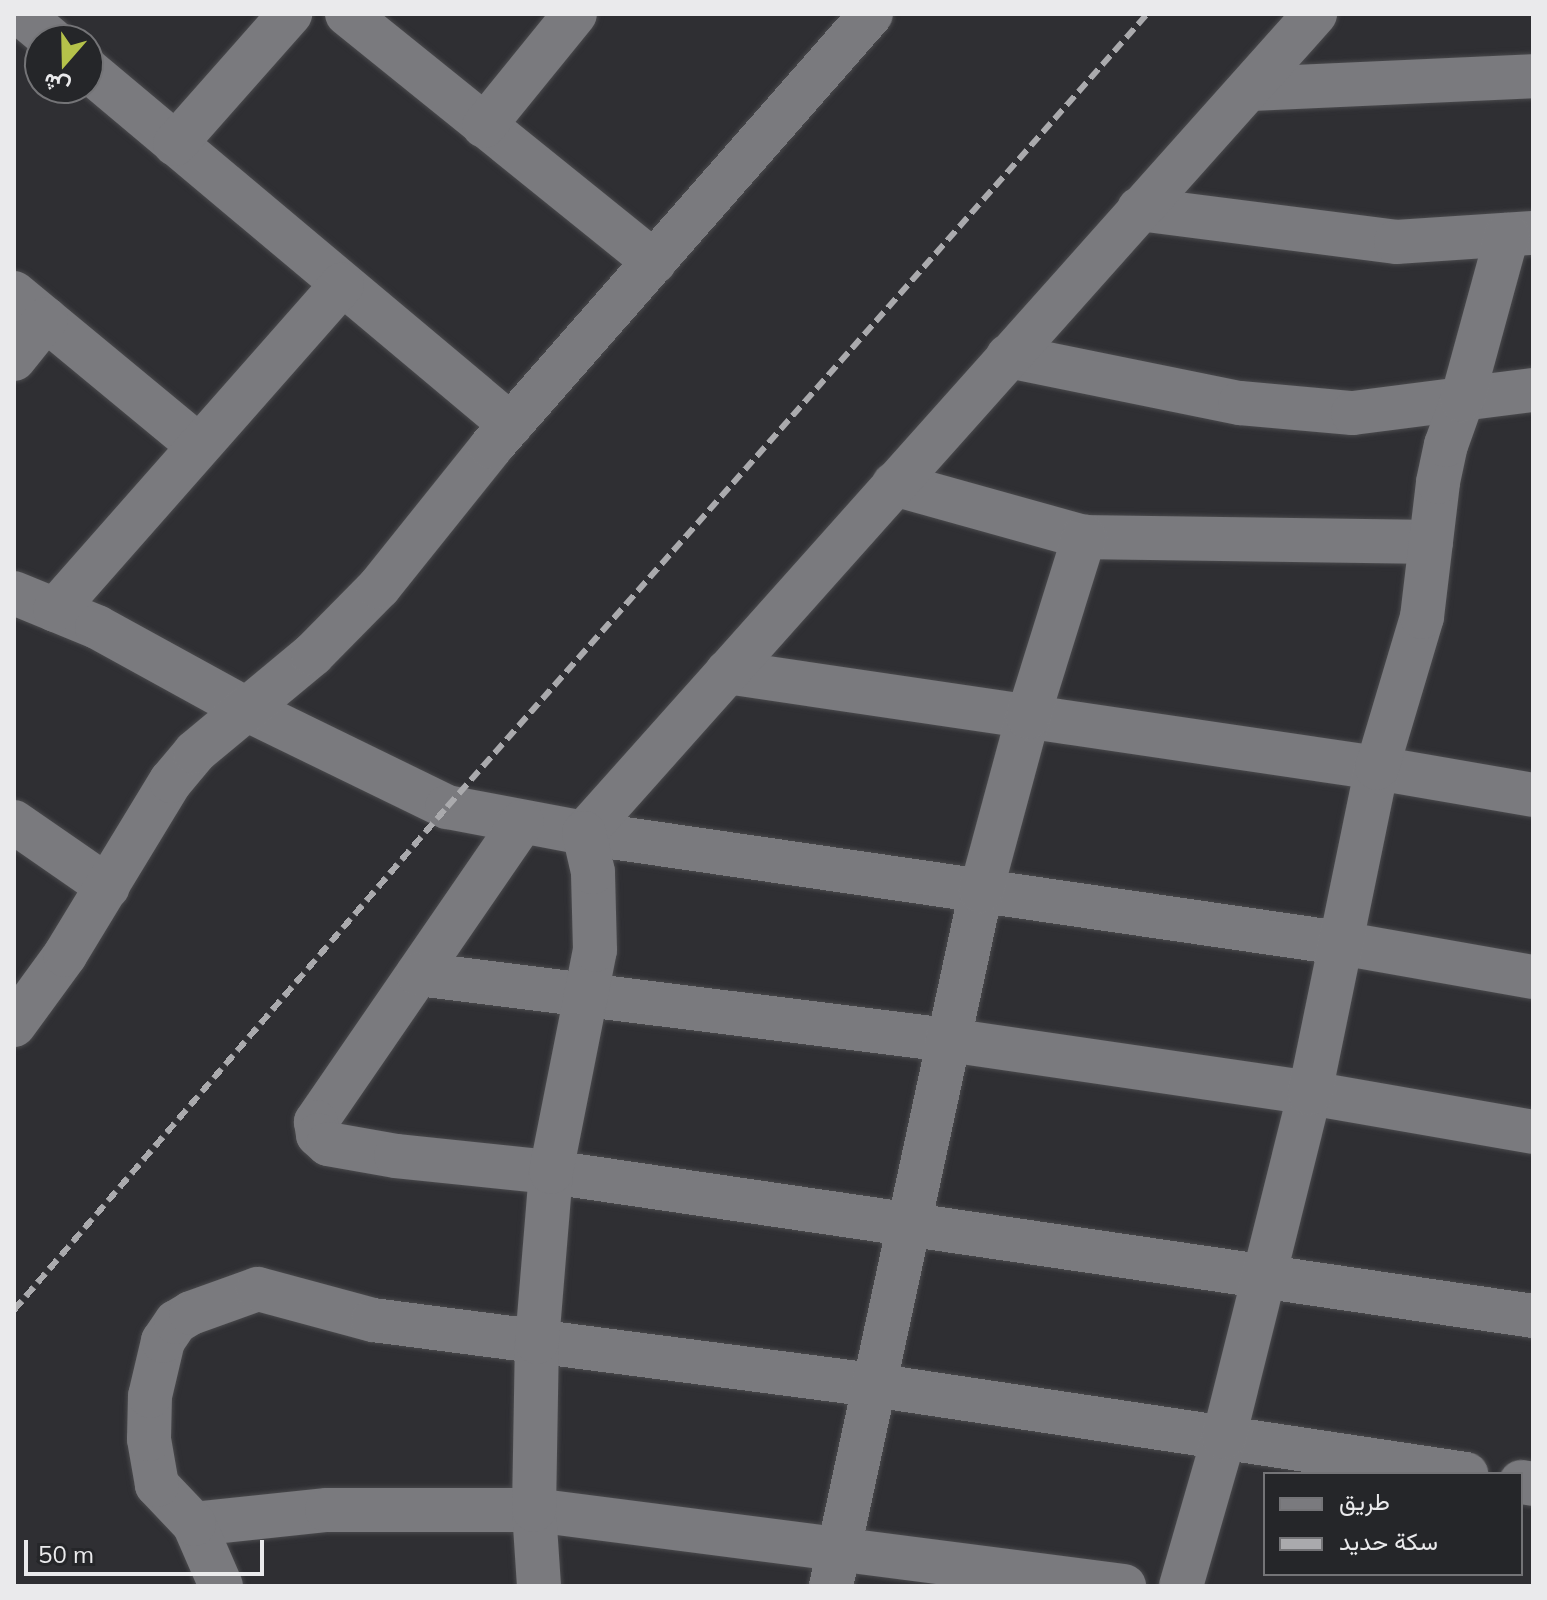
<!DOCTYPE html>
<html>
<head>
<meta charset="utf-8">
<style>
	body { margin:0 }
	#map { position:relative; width:1547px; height:1600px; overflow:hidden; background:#2f2f33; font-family:Mulish,Vazirmatn,sans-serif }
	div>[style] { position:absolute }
	.roads { filter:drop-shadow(0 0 2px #4a4a4d) drop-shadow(0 0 2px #4a4a4d) }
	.minor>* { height:44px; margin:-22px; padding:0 22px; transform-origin:22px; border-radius:22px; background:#7a7a7e }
	.rail>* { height:6px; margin-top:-3px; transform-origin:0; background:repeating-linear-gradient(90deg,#aaaaad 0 12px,transparent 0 18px) }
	span { translate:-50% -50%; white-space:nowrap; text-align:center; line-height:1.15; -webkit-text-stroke:7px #252629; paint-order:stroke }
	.frame { position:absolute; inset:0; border:16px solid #eaeaec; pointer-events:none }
	.legend { position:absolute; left:1263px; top:1472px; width:260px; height:104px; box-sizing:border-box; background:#252629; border:2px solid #747477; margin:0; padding:10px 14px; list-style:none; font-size:24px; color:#eaeaec }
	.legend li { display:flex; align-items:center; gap:16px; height:40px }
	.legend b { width:40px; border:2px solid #747477 }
	.north { position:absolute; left:24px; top:24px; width:80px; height:80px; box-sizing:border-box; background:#252629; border:2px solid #747477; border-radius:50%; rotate:200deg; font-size:22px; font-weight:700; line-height:32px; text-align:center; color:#eaeaec }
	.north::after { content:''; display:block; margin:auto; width:28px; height:36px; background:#b5c24a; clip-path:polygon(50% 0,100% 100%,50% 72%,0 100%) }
	.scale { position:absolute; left:24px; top:1540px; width:240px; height:36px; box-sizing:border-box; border:4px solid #eaeaec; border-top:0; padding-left:10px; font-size:24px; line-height:28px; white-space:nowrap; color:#eaeaec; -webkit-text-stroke:6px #252629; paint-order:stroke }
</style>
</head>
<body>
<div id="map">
	<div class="roads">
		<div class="minor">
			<i style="left:21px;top:14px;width:40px;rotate:40deg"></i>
			<i style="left:347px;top:14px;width:395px;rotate:38.9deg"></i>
			<i style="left:88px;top:70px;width:552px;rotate:40deg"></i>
			<i style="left:1251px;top:89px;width:282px;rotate:-2.6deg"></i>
			<i style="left:484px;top:126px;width:144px;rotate:-50.9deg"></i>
			<i style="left:175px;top:144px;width:174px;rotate:-48.5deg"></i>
			<i style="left:1139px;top:209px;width:259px;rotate:7.3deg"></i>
			<i style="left:1396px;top:242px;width:137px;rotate:-3.8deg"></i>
			<i style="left:14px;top:293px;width:240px;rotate:39.6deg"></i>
			<i style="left:1008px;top:356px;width:237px;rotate:11.5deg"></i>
			<i style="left:1240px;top:403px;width:113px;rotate:5.1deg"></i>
			<i style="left:1353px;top:413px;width:181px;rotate:-7.3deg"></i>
			<i style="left:14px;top:359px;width:51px;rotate:-51.3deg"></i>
			<i style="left:894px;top:484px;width:197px;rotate:15.6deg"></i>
			<i style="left:1084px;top:537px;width:347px;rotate:0.8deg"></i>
			<i style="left:14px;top:593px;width:90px;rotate:22.3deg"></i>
			<i style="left:97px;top:627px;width:170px;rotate:28.8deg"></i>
			<i style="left:246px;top:709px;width:224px;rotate:26deg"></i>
			<i style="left:447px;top:807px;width:139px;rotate:10.7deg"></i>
			<i style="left:584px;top:833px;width:764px;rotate:8.28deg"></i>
			<i style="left:1340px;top:943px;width:196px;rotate:10deg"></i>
			<i style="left:55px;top:610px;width:434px;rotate:-48.6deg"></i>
			<i style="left:727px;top:672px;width:657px;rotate:8.4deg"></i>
			<i style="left:1377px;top:768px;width:158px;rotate:9.8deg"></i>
			<i style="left:14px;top:822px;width:114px;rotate:34.7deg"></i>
			<i style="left:522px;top:822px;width:364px;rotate:124.5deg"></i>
			<i style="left:316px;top:1122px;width:13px;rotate:81deg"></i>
			<i style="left:318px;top:1135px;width:13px;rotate:42deg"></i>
			<i style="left:328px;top:1144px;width:69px;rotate:10deg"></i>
			<i style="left:396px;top:1156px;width:156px;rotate:5.9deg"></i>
			<i style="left:551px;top:1172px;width:993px;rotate:8.34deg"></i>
			<i style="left:584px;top:833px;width:1098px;rotate:-48.25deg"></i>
			<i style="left:418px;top:974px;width:534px;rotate:7.1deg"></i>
			<i style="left:948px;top:1040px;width:366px;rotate:8.3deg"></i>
			<i style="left:1310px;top:1093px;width:226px;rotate:9.9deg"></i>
			<i style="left:14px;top:1025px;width:87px;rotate:-53.9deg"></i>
			<i style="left:65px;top:955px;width:204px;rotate:-58.7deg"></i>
			<i style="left:171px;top:781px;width:38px;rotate:-50deg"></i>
			<i style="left:195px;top:752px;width:153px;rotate:-39.7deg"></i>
			<i style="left:313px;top:654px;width:94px;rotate:-45.4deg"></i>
			<i style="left:379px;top:587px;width:179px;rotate:-51.3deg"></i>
			<i style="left:491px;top:447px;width:576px;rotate:-48.73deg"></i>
			<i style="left:1521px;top:1482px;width:12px;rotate:9deg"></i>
			<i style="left:194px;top:1524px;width:134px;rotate:-6deg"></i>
			<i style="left:327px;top:1510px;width:207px"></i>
			<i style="left:534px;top:1510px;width:595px;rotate:7.34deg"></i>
			<i style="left:221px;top:1586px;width:68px;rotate:-113.5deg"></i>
			<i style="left:194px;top:1524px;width:54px;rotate:-133.5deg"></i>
			<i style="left:157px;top:1485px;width:47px;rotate:-99.9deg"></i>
			<i style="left:149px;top:1439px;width:43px;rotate:-88.7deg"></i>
			<i style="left:150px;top:1396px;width:57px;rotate:-76.7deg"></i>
			<i style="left:163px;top:1341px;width:23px;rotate:-56deg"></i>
			<i style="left:176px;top:1322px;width:17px;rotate:-31deg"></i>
			<i style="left:191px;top:1313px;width:71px;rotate:-19.7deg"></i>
			<i style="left:258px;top:1289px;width:119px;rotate:15.1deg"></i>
			<i style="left:373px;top:1320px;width:504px;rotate:7.41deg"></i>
			<i style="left:873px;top:1385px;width:600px;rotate:8.54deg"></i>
			<i style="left:539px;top:1586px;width:76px;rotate:-93.8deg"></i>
			<i style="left:534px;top:1510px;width:168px;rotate:-89deg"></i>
			<i style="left:537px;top:1342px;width:171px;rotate:-85.3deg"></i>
			<i style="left:551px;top:1172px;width:226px;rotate:-78.8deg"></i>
			<i style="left:595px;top:950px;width:78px;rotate:-91.5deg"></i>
			<i style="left:593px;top:872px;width:40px;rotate:-103deg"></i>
			<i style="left:831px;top:1586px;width:711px;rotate:-77.82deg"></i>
			<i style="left:981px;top:891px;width:180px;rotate:-74.9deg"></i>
			<i style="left:1028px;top:717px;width:189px;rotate:-72.7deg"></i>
			<i style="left:1181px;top:1586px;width:155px;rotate:-73.9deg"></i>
			<i style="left:1224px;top:1437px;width:355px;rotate:-76deg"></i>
			<i style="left:1310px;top:1093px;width:332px;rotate:-78.4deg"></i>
			<i style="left:1377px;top:768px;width:158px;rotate:-73.4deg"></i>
			<i style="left:1422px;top:617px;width:136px;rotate:-83.2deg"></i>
			<i style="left:1438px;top:482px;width:38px;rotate:-78deg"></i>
			<i style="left:1446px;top:445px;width:48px;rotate:-70.4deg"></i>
			<i style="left:1462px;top:400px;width:171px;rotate:-74.7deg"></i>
		</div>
	</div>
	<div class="rail">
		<i style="left:14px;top:1310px;width:664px;rotate:-49.28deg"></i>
		<i style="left:447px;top:807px;width:1058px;rotate:-48.56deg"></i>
	</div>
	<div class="frame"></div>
	<ul class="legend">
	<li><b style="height:10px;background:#7a7a7e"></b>طريق</li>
	<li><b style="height:10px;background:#aaaaad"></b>سكة حديد</li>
	</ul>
	<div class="north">ش</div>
	<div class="scale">50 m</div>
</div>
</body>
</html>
